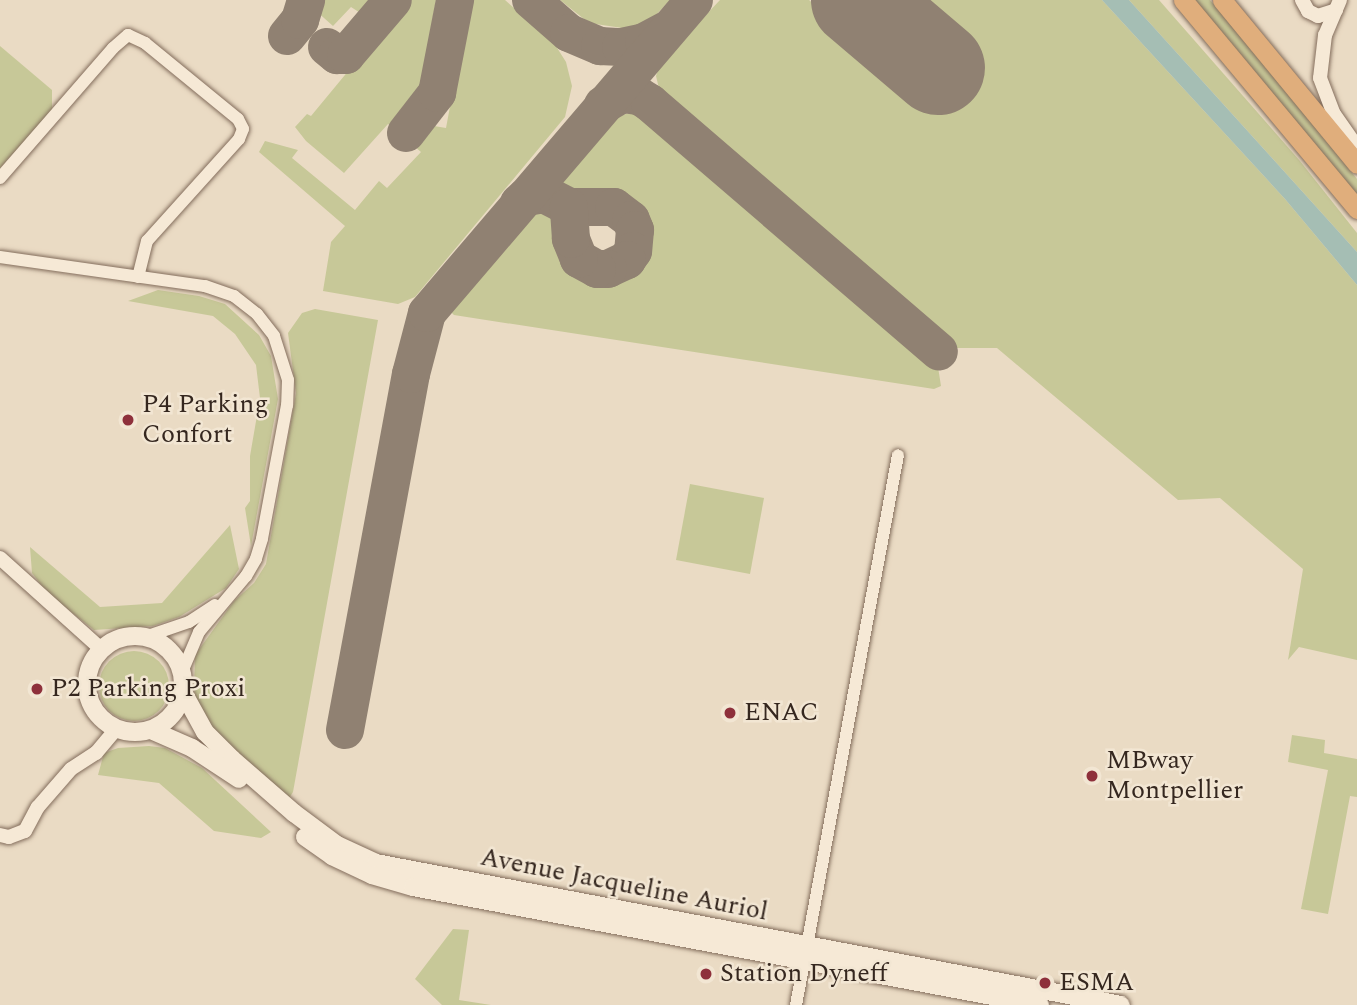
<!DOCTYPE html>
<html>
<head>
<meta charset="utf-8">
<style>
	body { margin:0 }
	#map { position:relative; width:1357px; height:1005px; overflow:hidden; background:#eadbc4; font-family:Spectral,serif }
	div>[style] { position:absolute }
	.green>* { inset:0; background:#c7c898 }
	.round { border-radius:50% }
	.water>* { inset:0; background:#a5beb4 }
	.taxiway>* { height:38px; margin:-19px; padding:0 19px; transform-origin:19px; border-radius:19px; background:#908172 }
	.runway>* { height:94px; margin:-47px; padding:0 47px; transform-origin:47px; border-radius:47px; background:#908172 }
	.roads { filter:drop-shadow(0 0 2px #836d5c) drop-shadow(0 0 2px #836d5c) }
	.minor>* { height:12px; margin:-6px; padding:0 6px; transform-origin:6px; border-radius:6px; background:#f6e9d6 }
	.tertiary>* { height:14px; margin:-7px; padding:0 7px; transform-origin:7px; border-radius:7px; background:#f6e9d6 }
	.secondary>* { height:18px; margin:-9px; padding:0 9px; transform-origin:9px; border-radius:9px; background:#f6e9d6 }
	.secondary>.ring { margin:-9px; padding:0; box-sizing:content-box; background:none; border:18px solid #f6e9d6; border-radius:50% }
	.trunk>* { height:19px; margin:-9.5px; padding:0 9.5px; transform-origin:9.5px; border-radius:9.5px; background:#e0ae7c }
	.dots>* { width:19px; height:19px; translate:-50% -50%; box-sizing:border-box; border:4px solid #f2e6d3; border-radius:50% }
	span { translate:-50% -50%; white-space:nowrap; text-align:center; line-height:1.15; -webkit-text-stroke:5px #f2e6d3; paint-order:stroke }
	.poi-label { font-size:26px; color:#35271f }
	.left { translate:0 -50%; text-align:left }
	.street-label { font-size:26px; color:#35271f }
</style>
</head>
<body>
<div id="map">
	<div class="green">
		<i style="clip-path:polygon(323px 0,378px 0,365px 16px,351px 7px,333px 26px,315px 10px)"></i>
		<i style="clip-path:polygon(407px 0,436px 0,416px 110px,397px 131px,388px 124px,344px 173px,306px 141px,295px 127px,307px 114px,311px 116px)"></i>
		<i style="clip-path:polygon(470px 0,505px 0,554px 43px,566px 62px,572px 86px,565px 117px,415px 297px,398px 304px,323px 291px,331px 242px,345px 226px,259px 152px,265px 141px,298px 150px,292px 158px,355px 210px,379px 181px,387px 188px,421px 152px,408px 141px,422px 124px,446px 128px)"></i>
		<i style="clip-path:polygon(560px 0,670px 0,654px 17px,629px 29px,589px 23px)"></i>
		<i style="clip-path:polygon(720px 0,809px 0,917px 93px,959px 44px,908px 0,1102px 0,1285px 199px,1357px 285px,1357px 660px,1299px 647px,1288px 660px,1303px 569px,1220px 498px,1178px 500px,997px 348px,952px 348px,661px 97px,656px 76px,660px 64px)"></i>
		<i style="clip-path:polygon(1129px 0,1159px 0,1300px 161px,1357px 233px,1357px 252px)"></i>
		<i style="clip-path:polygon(1192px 0,1210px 0,1255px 53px,1357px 179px,1357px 195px)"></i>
		<i style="clip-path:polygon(0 46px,52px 90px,52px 111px,0 168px)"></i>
		<i style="clip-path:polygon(630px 113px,651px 117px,938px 367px,941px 386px,934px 389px,454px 315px,448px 309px,539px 204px,561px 224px,563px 250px,570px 265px,581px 274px,608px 281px,620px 279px,634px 269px,642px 257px,645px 236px,643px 219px,631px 204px,614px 195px,591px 194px,581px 198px,560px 181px,614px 117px)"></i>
		<i style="clip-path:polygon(158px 290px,199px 296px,225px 304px,259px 335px,271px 356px,278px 399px,251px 546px,245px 508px,250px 501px,250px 456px,260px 398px,256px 365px,235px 334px,213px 316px,128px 301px)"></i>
		<i style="clip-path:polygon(315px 309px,378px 320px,293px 792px,288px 800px,221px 740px,198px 708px,194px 690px,195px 655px,234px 601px,254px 583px,266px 564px,296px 393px,288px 333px,302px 313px)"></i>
		<i style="clip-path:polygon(690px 484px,764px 498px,750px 574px,676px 560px)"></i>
		<i style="clip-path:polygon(230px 525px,239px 569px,226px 588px,179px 617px,153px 626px,94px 630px,47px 593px,32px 573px,30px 547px,100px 607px,162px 603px)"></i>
		<i class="round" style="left:99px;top:651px;width:70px;height:70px"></i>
		<i style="clip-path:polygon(1292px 735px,1325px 740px,1324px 753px,1357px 759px,1357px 797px,1350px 796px,1328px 914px,1301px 909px,1328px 770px,1288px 762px)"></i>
		<i style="clip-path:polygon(149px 746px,165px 748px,202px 768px,271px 832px,261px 838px,214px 831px,159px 783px,98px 775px,104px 753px,118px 748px)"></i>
		<i style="clip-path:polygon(453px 929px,469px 930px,459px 1000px,491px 1005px,442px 1005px,415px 979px)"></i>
	</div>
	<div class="water">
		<i style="clip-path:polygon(1102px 0,1129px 0,1357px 252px,1357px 285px,1285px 199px)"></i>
	</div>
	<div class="taxiway">
		<i style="left:531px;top:0;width:50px;rotate:41deg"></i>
		<i style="left:569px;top:33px;width:34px;rotate:23deg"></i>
		<i style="left:600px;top:46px;width:21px;rotate:3deg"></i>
		<i style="left:621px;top:47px;width:24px;rotate:-12deg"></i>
		<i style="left:644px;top:42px;width:26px;rotate:-28deg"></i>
		<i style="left:287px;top:36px;width:21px;rotate:-51deg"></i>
		<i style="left:300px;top:20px;width:21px;rotate:-73deg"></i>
		<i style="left:327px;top:47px;width:13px;rotate:39deg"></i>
		<i style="left:337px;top:55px;width:9px"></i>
		<i style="left:346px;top:55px;width:72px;rotate:-49.5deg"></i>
		<i style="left:603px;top:105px;width:22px;rotate:-30deg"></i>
		<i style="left:622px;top:94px;width:17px;rotate:7deg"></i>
		<i style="left:639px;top:96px;width:13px;rotate:32deg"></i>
		<i style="left:650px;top:103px;width:381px;rotate:40.7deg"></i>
		<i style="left:406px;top:133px;width:51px;rotate:-52.2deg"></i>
		<i style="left:437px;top:93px;width:95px;rotate:-79deg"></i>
		<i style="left:519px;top:203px;width:9px;rotate:-41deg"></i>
		<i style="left:526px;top:197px;width:18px;rotate:-9deg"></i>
		<i style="left:544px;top:194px;width:28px;rotate:27deg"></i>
		<i style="left:569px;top:207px;width:45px"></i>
		<i style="left:614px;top:207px;width:21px;rotate:37deg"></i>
		<i style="left:631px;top:220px;width:11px;rotate:68deg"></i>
		<i style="left:635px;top:230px;width:21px;rotate:95deg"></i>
		<i style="left:633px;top:251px;width:11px;rotate:124deg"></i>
		<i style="left:627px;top:260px;width:21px;rotate:155deg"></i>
		<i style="left:608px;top:269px;width:11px;rotate:180deg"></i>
		<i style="left:597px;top:269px;width:21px;rotate:-151deg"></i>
		<i style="left:579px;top:259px;width:22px;rotate:-112deg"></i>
		<i style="left:571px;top:239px;width:32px;rotate:-94deg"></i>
		<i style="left:345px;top:730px;width:362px;rotate:-79.5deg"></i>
		<i style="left:411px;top:374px;width:63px;rotate:-75.3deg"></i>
		<i style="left:427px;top:313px;width:411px;rotate:-49.5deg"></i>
	</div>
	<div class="runway">
		<i style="left:858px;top:0;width:105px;rotate:40.4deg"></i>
	</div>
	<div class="roads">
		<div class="minor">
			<i style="left:0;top:178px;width:172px;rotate:-49deg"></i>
			<i style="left:113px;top:48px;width:20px;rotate:-41deg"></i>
			<i style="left:128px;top:35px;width:19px;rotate:25deg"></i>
			<i style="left:145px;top:43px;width:120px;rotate:39.3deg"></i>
			<i style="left:238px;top:119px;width:11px;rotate:63deg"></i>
			<i style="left:243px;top:129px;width:11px;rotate:112deg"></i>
			<i style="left:239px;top:139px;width:137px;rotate:132deg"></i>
			<i style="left:147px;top:241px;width:37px;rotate:104deg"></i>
			<i style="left:0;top:257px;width:207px;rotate:8.1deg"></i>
			<i style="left:205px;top:286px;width:31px;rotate:19deg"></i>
			<i style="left:234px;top:296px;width:29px;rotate:38deg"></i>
			<i style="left:257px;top:314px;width:28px;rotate:52deg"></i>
			<i style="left:274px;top:336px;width:46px;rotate:72.3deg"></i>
			<i style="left:288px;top:380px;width:25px;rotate:92deg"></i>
			<i style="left:287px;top:405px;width:136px;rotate:100.6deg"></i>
			<i style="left:262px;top:539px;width:21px;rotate:107deg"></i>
			<i style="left:256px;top:559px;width:20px;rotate:120deg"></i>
			<i style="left:246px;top:576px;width:73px;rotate:130deg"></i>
			<i style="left:199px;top:632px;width:43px;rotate:113deg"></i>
			<i style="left:145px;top:637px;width:46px;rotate:-18.8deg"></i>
			<i style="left:189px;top:622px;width:31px;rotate:-33deg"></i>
			<i style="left:796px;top:1005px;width:559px;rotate:-79.49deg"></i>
		</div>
		<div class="tertiary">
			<i style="left:1302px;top:0;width:13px;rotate:61deg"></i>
			<i style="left:1308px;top:11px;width:11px;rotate:27deg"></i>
			<i style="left:1318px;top:16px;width:19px;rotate:-18deg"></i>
			<i style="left:1340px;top:0;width:38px;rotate:113deg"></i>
			<i style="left:1325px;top:35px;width:43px;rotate:96.6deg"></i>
			<i style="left:1320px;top:78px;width:39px;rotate:69deg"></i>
			<i style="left:1334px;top:114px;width:40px;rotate:55.1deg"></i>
			<i style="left:0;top:558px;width:136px;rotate:42deg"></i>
			<i style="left:0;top:835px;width:9px;rotate:13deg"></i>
			<i style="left:9px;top:837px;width:17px;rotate:-21deg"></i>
			<i style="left:25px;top:831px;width:27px;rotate:-62deg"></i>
			<i style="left:38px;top:807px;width:50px;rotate:-49deg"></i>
			<i style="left:71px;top:769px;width:30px;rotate:-33deg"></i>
			<i style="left:96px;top:753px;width:31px;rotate:-50deg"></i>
		</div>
		<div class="secondary">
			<i class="ring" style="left:87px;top:636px;width:78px;height:78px"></i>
			<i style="left:183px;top:692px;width:46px;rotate:61.2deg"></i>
			<i style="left:205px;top:732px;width:38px;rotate:45deg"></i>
			<i style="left:232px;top:759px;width:82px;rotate:41.1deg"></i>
			<i style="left:294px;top:813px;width:54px;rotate:36.7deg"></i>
			<i style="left:337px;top:845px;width:43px;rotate:24.8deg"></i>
			<i style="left:376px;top:863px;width:758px;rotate:10.79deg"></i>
			<i style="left:151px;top:730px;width:45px;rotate:23.7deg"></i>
			<i style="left:192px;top:748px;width:56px;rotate:33.4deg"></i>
			<i style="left:305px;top:837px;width:33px;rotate:35deg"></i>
			<i style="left:332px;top:856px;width:44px;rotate:25.4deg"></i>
			<i style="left:372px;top:875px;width:43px;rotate:16.3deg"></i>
			<i style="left:413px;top:887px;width:638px;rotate:10.66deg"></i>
		</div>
		<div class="trunk">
			<i style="left:1183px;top:0;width:272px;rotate:50.2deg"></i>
			<i style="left:1222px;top:0;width:212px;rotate:50.5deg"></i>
		</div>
	</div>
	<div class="dots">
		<i style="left:128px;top:420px;background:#8e303b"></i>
		<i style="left:37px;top:689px;background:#8e303b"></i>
		<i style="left:730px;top:713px;background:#8e303b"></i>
		<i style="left:1092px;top:776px;background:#8e303b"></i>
		<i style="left:706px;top:974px;background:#8e303b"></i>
		<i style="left:1045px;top:983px;background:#8e303b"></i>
	</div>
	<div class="poi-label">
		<span class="left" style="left:142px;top:420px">P4 Parking<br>Confort</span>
		<span class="left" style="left:51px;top:689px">P2 Parking Proxi</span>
		<span class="left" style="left:744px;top:713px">ENAC</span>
		<span class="left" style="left:1106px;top:776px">MBway<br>Montpellier</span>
		<span class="left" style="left:720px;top:974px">Station Dyneff</span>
		<span class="left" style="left:1059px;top:983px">ESMA</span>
	</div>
	<div class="street-label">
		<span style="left:624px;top:885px;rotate:11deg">Avenue Jacqueline Auriol</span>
	</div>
</div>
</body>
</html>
